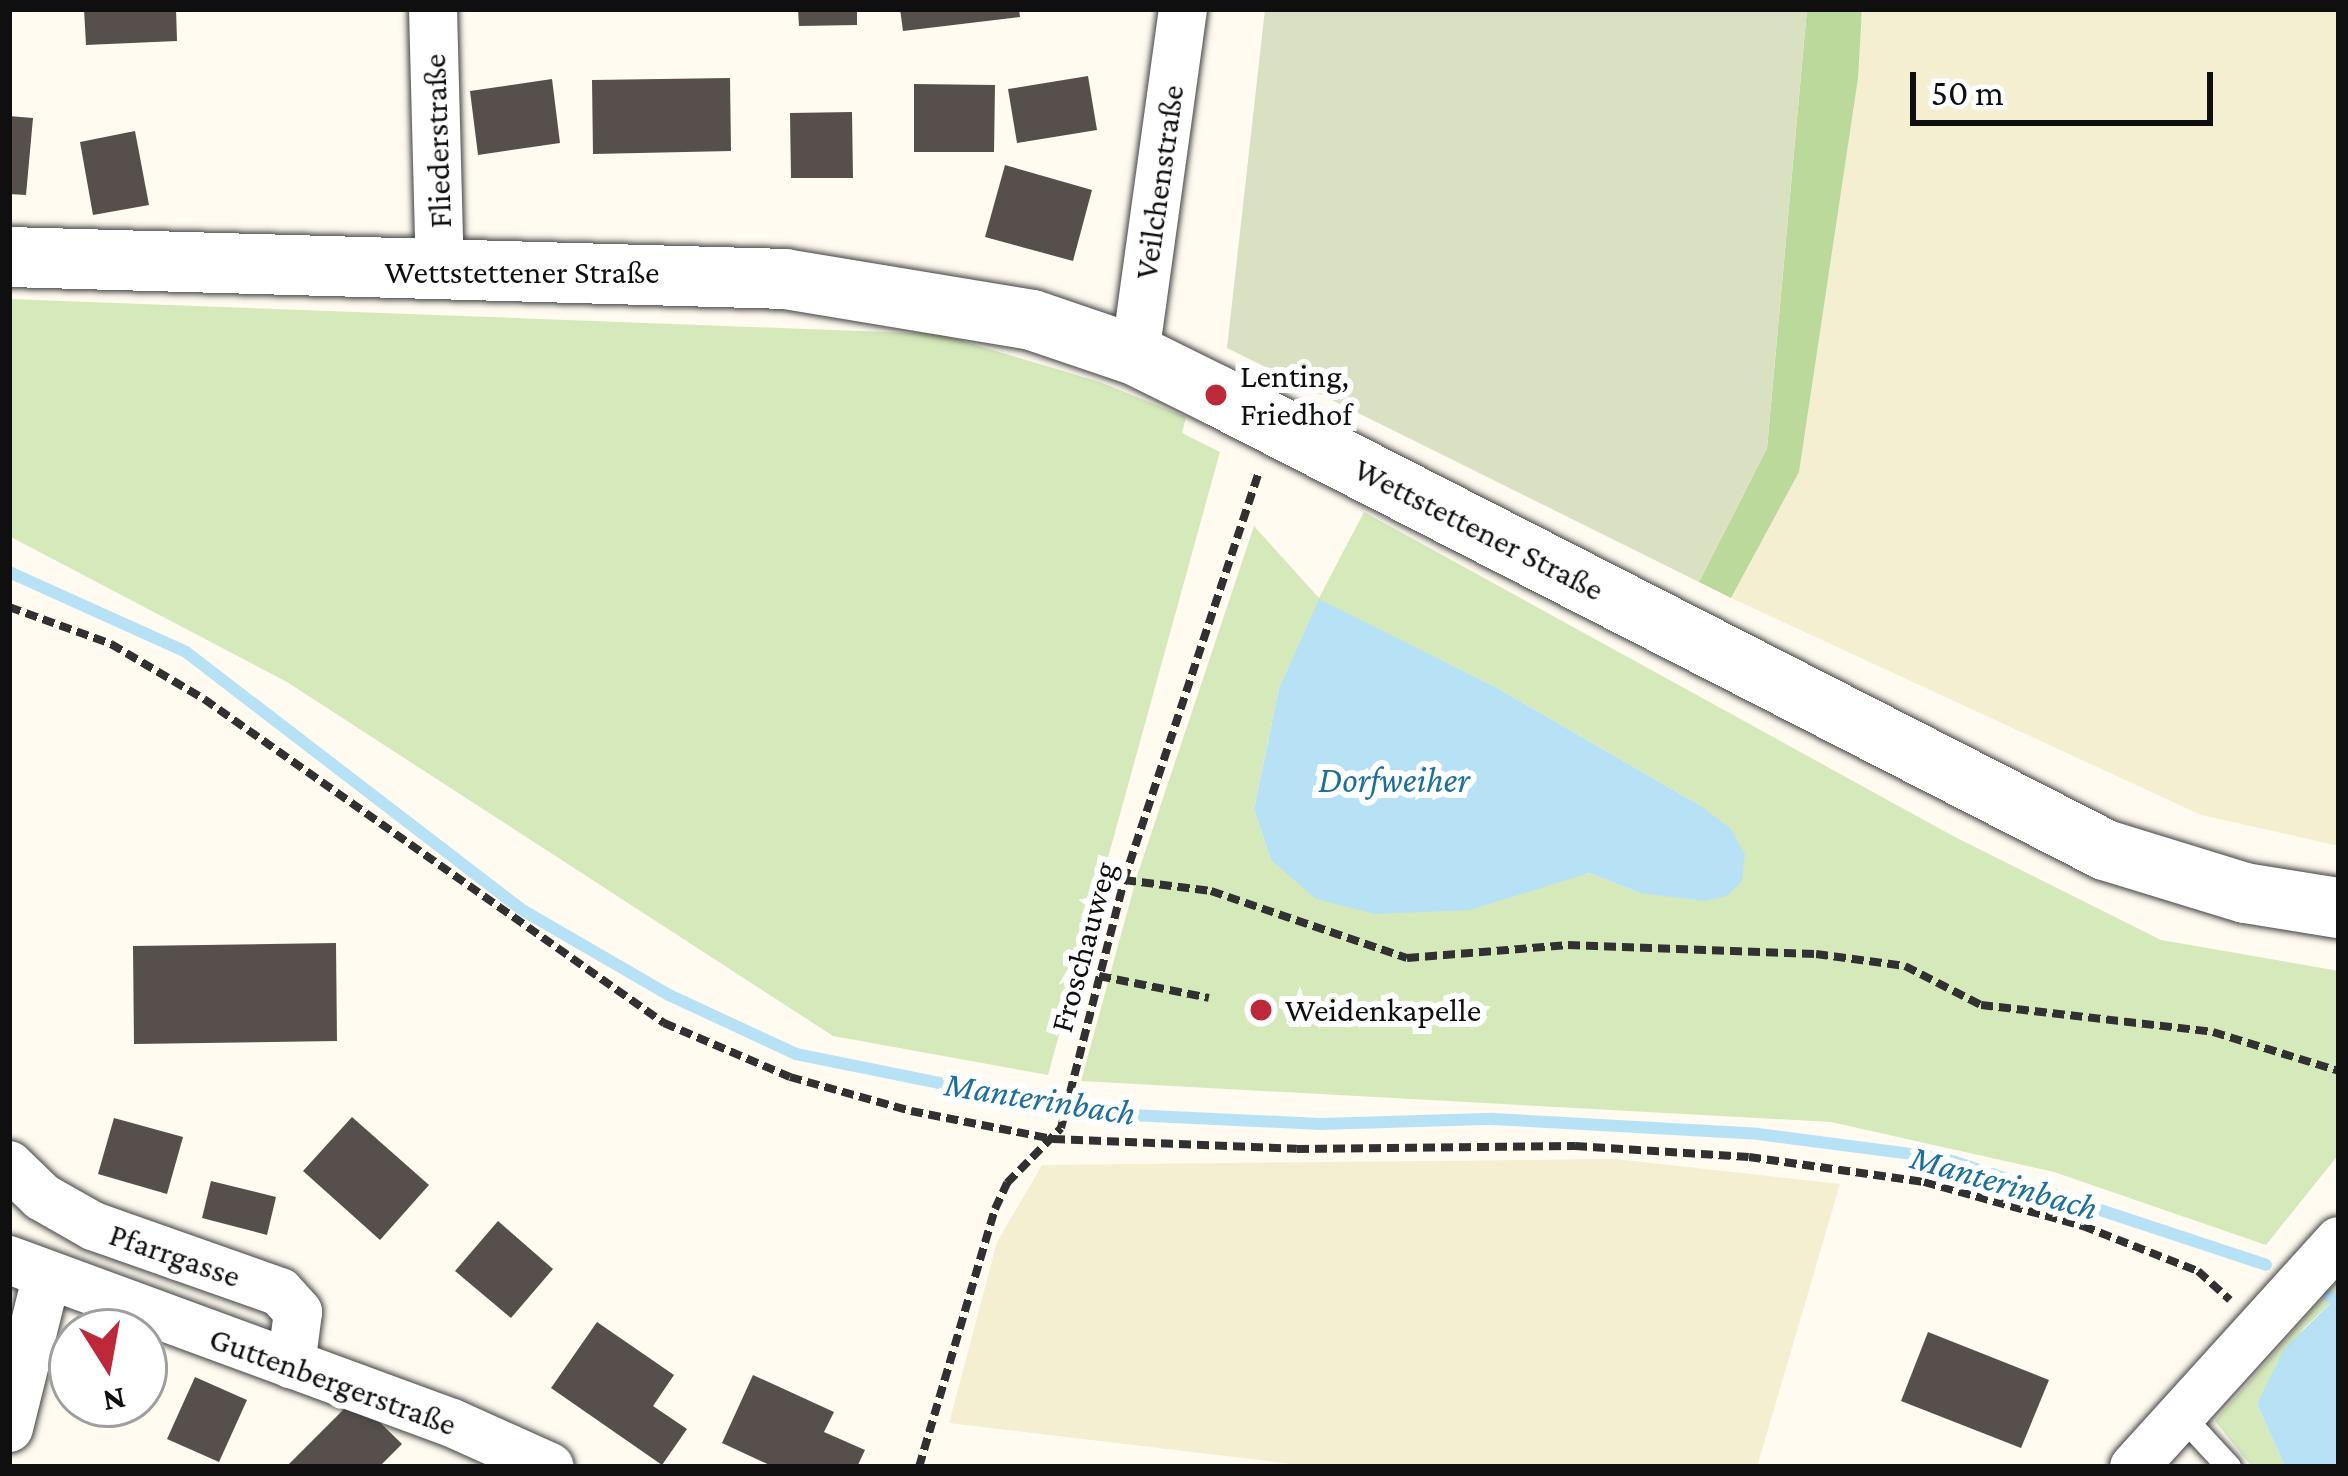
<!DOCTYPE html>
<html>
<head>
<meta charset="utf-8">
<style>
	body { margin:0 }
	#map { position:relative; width:2348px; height:1476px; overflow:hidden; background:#fffbf1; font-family:"Crimson Pro",serif }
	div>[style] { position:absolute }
	.farmland>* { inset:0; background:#f4efd1 }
	.green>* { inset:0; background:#d6e9bb }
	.forest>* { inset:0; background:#bbd99a }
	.cemetery>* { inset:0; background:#d9e1c2 }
	.water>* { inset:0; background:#b7e2f5 }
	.stream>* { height:12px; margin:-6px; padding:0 6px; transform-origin:6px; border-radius:6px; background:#b7e2f5 }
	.building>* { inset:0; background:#574f4b }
	.path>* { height:8px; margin-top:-4px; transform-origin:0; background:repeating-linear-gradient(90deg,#313131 0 12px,transparent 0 18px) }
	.roads { filter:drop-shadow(0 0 3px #424242) drop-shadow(0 0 3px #424242) }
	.service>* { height:24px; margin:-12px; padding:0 12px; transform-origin:12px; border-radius:12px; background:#fff }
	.minor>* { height:48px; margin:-24px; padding:0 24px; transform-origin:24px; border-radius:24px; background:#fff }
	.tertiary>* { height:60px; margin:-30px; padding:0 30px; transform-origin:30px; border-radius:30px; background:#fff }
	.dots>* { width:33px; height:33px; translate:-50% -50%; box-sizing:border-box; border:6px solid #fff; border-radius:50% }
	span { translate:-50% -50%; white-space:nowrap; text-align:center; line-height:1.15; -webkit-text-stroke:12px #fff; paint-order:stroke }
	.street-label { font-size:33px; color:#0f0f0f }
	.poi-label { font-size:33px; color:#0f0f0f }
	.left { translate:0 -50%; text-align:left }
	.water-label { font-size:36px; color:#1a6f9f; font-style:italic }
	.frame { position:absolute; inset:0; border:12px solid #0f0f0f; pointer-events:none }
	.north { position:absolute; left:48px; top:1308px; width:120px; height:120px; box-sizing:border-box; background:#fff; border:3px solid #9f9f9f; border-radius:50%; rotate:169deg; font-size:33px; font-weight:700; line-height:48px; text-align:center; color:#0f0f0f }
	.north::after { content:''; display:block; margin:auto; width:42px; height:54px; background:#bd293b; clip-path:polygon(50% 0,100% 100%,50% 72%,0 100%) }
	.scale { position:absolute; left:1910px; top:72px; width:303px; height:54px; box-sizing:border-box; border:6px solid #0f0f0f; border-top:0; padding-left:15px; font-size:36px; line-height:42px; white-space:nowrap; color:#0f0f0f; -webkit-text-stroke:9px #fff; paint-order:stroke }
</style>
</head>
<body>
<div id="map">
	<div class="farmland">
		<i style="clip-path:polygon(1863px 9px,2339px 9px,2339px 846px,2201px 815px,1731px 598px,1799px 472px)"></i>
		<i style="clip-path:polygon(1616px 1159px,1840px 1184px,1757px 1467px,1317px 1467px,949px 1423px,997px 1242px,1042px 1165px)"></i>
	</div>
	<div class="green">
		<i style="clip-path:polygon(9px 299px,939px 334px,1100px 382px,1186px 417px,1182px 433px,1220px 452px,1048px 1075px,833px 1036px,287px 682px,9px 536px)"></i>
		<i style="clip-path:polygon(evenodd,1364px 512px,1953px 836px,2161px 940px,2339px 971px,2339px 1154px,2266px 1245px,2054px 1172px,1831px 1122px,1081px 1081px,1137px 876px,1254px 526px,1319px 598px,1364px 512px,1319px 600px,1497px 688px,1701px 806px,1640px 893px,1589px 873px,1531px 887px,1271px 860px,1254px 809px,1279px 688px,1319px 600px)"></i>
		<i style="clip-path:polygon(2339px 1279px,2339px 1295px,2303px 1329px,2257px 1404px,2285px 1467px,2252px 1467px,2215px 1421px)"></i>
	</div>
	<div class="forest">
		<i style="clip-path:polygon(1807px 9px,1862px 9px,1858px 78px,1799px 472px,1731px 598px,1699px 582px,1767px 448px)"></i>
	</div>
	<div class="cemetery">
		<i style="clip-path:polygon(1265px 9px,1807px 9px,1767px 448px,1699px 582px,1227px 348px)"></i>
	</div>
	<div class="water">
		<i style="clip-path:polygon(1319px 599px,1497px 688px,1701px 806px,1730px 828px,1745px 854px,1742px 881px,1727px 896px,1705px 901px,1640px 893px,1589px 873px,1470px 910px,1375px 914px,1316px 899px,1271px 860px,1254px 809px,1279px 688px)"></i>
		<i style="clip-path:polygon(2339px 1295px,2339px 1467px,2285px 1467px,2257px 1404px,2284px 1349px)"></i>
	</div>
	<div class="stream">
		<i style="left:9px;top:572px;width:194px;rotate:24.3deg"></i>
		<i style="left:186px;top:652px;width:426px;rotate:37.5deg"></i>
		<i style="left:524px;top:911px;width:168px;rotate:30.1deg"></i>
		<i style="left:669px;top:995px;width:140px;rotate:24.9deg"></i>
		<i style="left:796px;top:1054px;width:298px;rotate:11.4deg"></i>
		<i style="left:1088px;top:1113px;width:232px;rotate:2.7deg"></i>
		<i style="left:1320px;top:1124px;width:173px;rotate:-1.7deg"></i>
		<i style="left:1493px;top:1119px;width:265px;rotate:3.2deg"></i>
		<i style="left:1758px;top:1134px;width:187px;rotate:7.4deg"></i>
		<i style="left:1943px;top:1158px;width:340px;rotate:18.3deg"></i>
		<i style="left:2329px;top:1296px;width:12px;rotate:35deg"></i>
	</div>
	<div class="building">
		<i style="clip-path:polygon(84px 9px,176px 9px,177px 41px,86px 45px)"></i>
		<i style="clip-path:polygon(798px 9px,857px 9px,857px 25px,799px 26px)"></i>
		<i style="clip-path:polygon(900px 9px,1019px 9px,1020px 17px,903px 31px)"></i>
		<i style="clip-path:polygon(1088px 76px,1097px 130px,1017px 143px,1008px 89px)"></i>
		<i style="clip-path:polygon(730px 78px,731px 151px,593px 154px,592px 80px)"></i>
		<i style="clip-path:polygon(552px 79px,560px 143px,478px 155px,470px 91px)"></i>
		<i style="clip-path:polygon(914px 84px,995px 85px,994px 152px,914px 152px)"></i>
		<i style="clip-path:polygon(852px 112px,853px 178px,791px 178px,790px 113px)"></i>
		<i style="clip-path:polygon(9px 116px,33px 118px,26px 195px,9px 194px)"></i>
		<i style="clip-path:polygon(135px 131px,149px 205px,93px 215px,80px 142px)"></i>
		<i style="clip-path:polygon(1005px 165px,1092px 190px,1073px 261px,985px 237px)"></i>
		<i style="clip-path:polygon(336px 943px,337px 1041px,134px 1044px,133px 946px)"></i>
		<i style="clip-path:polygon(352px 1117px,429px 1185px,380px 1240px,303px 1171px)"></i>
		<i style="clip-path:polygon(114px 1118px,183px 1137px,167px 1194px,98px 1174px)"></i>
		<i style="clip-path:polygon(211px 1181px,276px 1197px,267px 1235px,202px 1218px)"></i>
		<i style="clip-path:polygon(498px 1221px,553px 1269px,511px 1318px,455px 1271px)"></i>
		<i style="clip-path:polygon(597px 1322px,674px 1375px,653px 1406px,687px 1429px,662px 1465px,551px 1388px)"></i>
		<i style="clip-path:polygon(1928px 1332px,2049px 1380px,2021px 1448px,1901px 1401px)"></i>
		<i style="clip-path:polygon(753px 1375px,834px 1412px,824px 1432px,865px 1450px,857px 1467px,774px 1467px,722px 1443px)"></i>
		<i style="clip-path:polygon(195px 1377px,247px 1400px,219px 1462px,167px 1439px)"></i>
		<i style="clip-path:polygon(355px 1398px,402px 1444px,379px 1467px,286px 1467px)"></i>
	</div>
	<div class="path">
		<i style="left:9px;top:607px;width:109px;rotate:19.9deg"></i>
		<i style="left:111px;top:644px;width:108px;rotate:30.6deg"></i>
		<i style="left:204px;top:699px;width:563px;rotate:35.16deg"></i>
		<i style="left:664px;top:1023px;width:137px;rotate:23.2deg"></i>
		<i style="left:790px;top:1077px;width:126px;rotate:15.7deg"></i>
		<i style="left:911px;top:1111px;width:145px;rotate:11.2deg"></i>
		<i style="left:1053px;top:1139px;width:244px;rotate:2.3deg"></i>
		<i style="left:1297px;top:1149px;width:278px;rotate:-0.6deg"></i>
		<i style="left:1575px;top:1146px;width:174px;rotate:3.6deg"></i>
		<i style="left:1749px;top:1157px;width:177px;rotate:8.1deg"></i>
		<i style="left:1924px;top:1182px;width:165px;rotate:15.5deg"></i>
		<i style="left:2083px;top:1226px;width:123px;rotate:21.4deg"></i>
		<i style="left:2198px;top:1271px;width:43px;rotate:42.2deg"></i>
		<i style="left:1124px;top:880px;width:88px;rotate:7.2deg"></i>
		<i style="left:1211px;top:891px;width:207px;rotate:18.9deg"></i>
		<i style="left:1407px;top:958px;width:162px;rotate:-4.6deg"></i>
		<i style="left:1568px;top:945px;width:248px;rotate:2.1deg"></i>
		<i style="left:1816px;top:954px;width:90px;rotate:7.7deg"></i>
		<i style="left:1905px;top:966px;width:85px;rotate:27.2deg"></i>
		<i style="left:1981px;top:1005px;width:234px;rotate:6.6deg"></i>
		<i style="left:2213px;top:1032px;width:132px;rotate:17.2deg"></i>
		<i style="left:1099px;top:976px;width:112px;rotate:11.3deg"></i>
		<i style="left:919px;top:1467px;width:269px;rotate:-73.6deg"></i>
		<i style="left:995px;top:1209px;width:29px;rotate:-65deg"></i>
		<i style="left:1007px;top:1183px;width:77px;rotate:-45.5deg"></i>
		<i style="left:1061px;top:1128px;width:256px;rotate:-75.7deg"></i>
		<i style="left:1124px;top:880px;width:431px;rotate:-71.7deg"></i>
	</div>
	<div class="roads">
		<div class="service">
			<i style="left:2181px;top:1415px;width:71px;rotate:47.3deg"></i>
		</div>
		<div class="minor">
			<i style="left:433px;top:9px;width:265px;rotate:88.5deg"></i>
			<i style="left:1135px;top:355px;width:349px;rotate:-82.1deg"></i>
			<i style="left:9px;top:1165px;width:46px;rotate:44.1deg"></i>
			<i style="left:42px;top:1197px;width:59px;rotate:29.6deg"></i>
			<i style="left:93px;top:1226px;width:198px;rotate:19.4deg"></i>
			<i style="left:280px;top:1292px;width:27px;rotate:48deg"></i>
			<i style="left:298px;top:1312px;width:53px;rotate:97.5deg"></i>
			<i style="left:9px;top:1260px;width:472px;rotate:20.2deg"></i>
			<i style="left:452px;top:1423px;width:107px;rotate:24.2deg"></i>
			<i style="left:9px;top:1428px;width:154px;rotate:-76.1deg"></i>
			<i style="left:2134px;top:1467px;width:305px;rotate:-47.8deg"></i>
		</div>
		<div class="tertiary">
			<i style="left:9px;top:257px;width:776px;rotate:1.62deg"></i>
			<i style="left:785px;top:279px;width:250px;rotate:9.4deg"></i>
			<i style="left:1032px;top:320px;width:109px;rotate:18.8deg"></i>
			<i style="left:1135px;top:355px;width:90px;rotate:26.3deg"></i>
			<i style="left:1216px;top:395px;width:999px;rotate:27.1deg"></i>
			<i style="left:2105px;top:850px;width:146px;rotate:17.1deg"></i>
			<i style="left:2245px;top:893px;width:95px;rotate:9.1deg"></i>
		</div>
	</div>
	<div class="dots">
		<i style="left:1216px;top:395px;background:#bd293b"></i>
		<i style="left:1261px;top:1010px;background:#bd293b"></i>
	</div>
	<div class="street-label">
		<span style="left:437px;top:141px;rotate:-92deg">Fliederstraße</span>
		<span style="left:1159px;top:182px;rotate:-82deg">Veilchenstraße</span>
		<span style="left:522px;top:272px">Wettstettener Straße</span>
		<span style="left:1479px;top:529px;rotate:27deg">Wettstettener Straße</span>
		<span style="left:1083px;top:947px;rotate:-75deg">Froschauweg</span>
		<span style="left:175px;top:1255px;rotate:19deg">Pfarrgasse</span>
		<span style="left:333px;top:1381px;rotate:20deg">Guttenbergerstraße</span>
	</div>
	<div class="poi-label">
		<span class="left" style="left:1240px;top:395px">Lenting,<br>Friedhof</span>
		<span class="left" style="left:1285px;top:1010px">Weidenkapelle</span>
	</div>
	<div class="water-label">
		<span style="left:1394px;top:781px">Dorfweiher</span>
		<span style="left:1040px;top:1099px;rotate:9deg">Manterinbach</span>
		<span style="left:2004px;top:1183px;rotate:16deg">Manterinbach</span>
	</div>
	<div class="frame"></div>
	<div class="north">N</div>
	<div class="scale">50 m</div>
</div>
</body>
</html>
